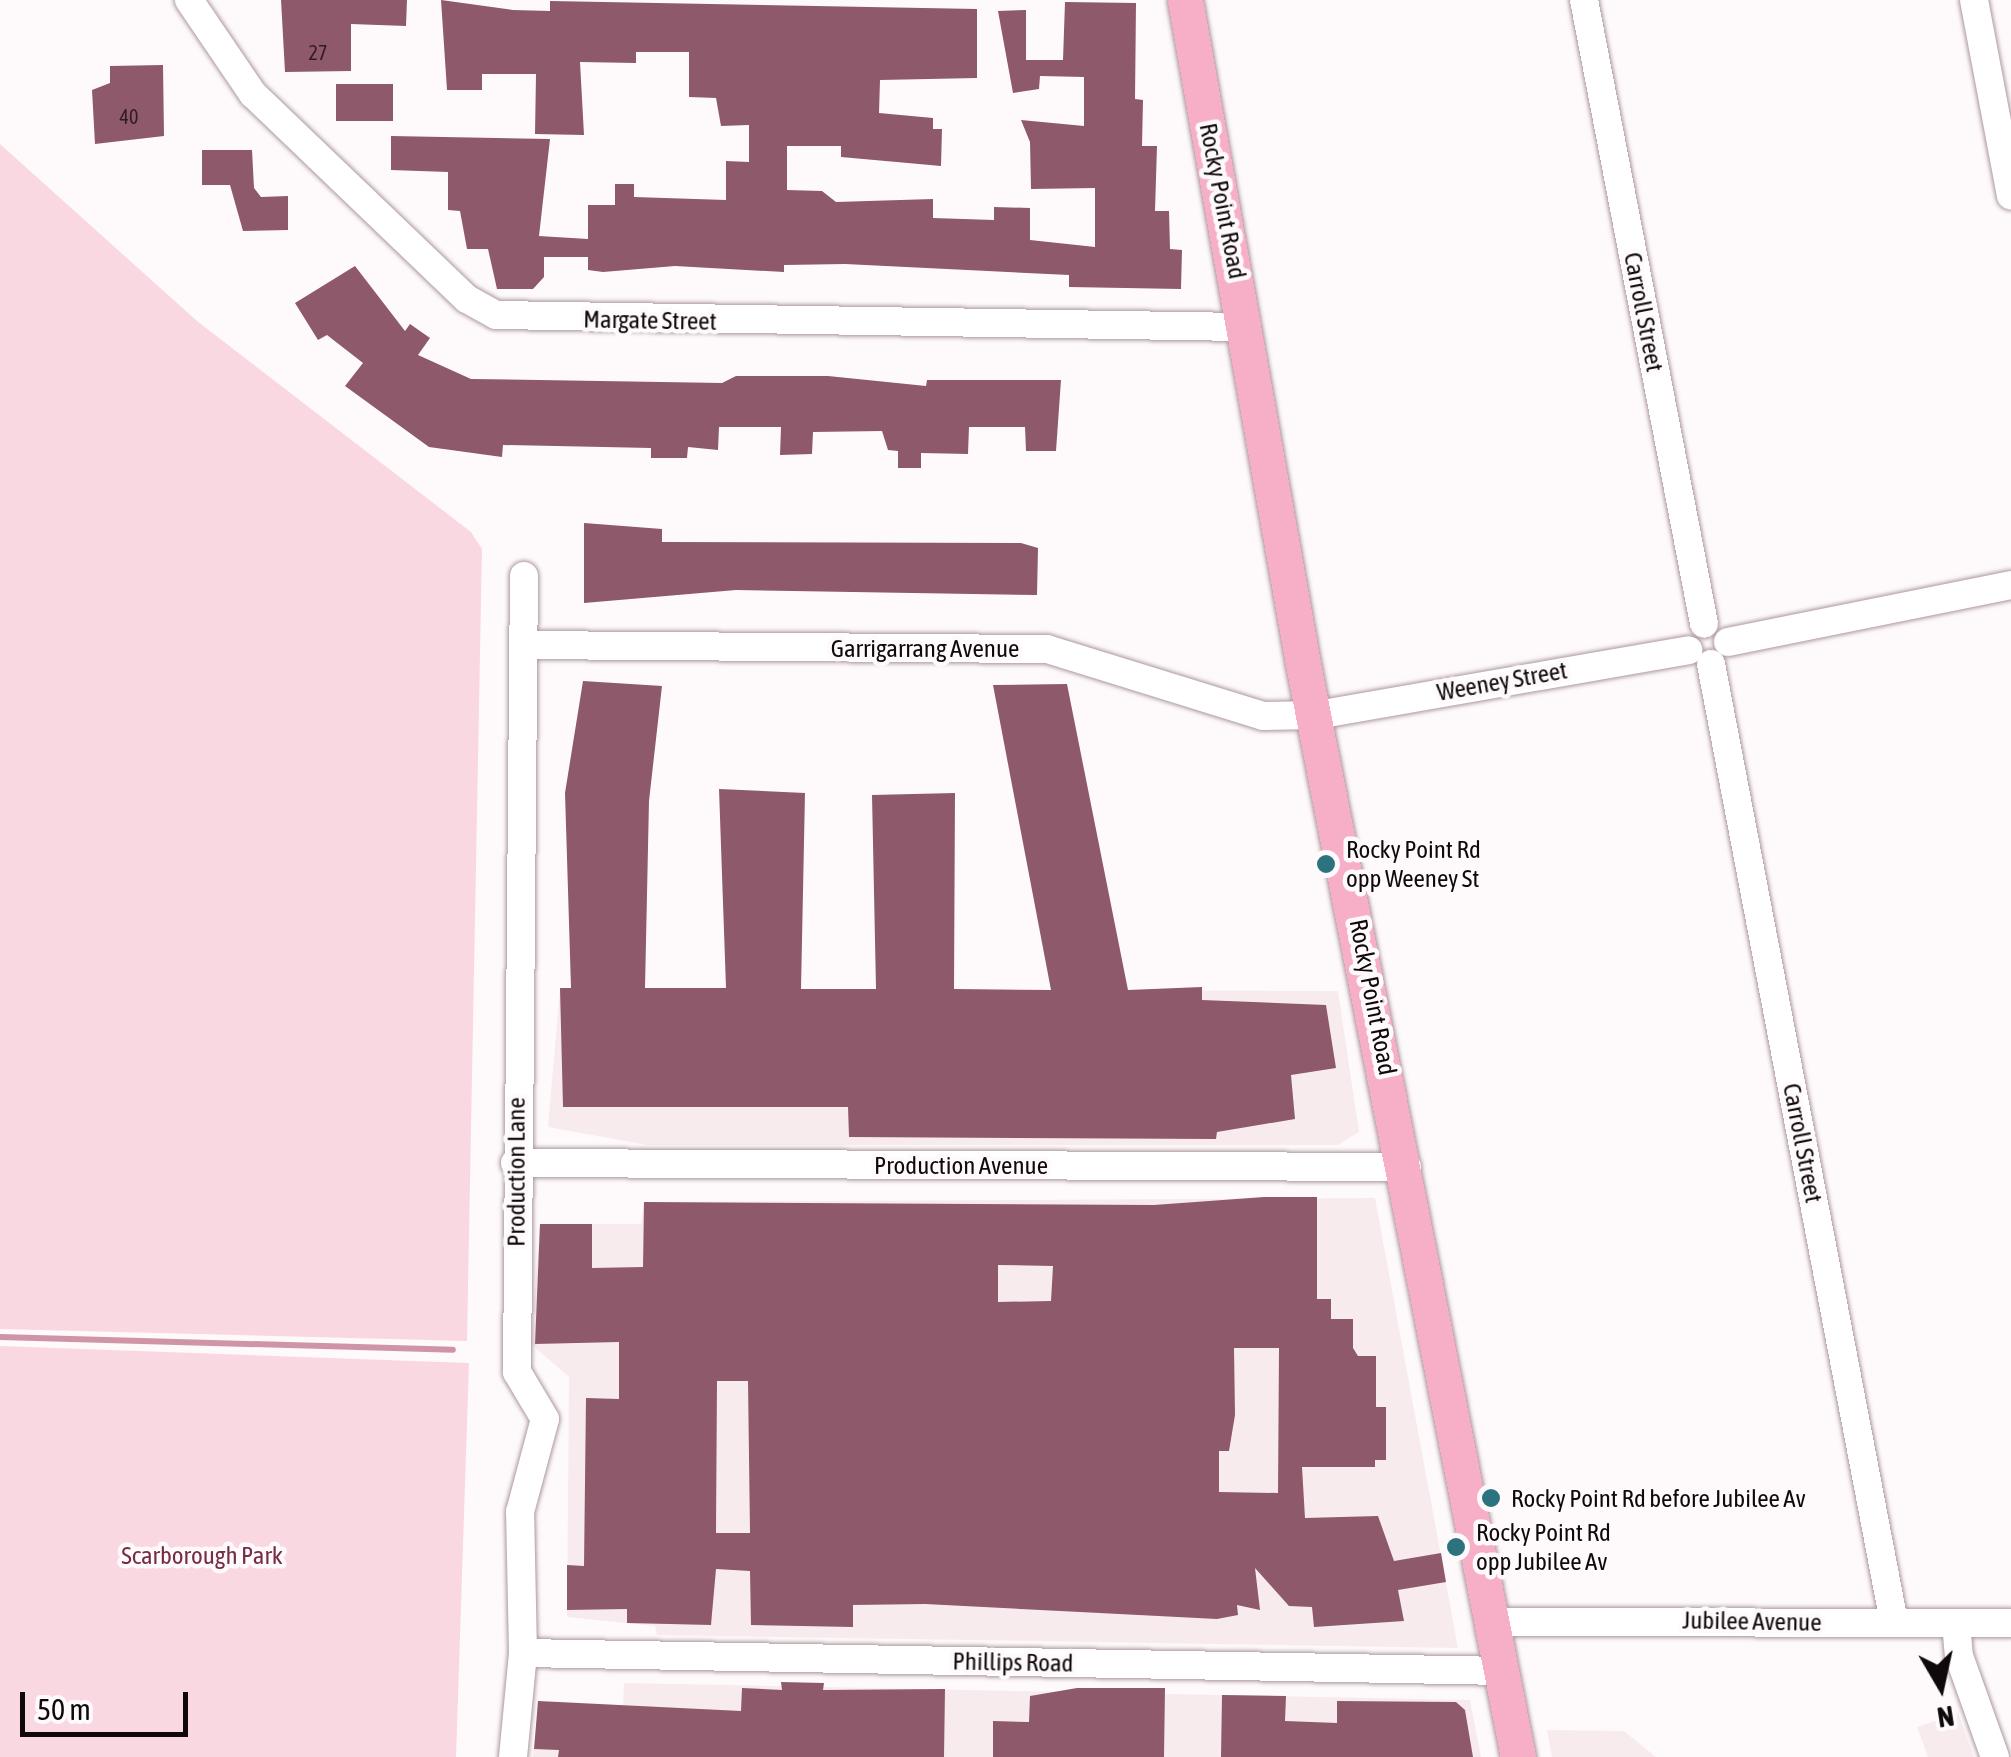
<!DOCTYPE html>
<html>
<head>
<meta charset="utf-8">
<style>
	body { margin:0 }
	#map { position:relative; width:2011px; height:1757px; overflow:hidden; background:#fefafb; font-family:"Asap Condensed",sans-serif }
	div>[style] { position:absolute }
	.built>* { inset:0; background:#f8ebee }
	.green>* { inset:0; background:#fad8e1 }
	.stream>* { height:6px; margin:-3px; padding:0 3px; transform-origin:3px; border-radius:3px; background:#cf95a6 }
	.building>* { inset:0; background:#8e596a }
	.roads { filter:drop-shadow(0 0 2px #ad989e) drop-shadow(0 0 2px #ad989e) }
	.minor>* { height:28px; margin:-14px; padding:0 14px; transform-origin:14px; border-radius:14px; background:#fff }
	.major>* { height:35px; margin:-17.5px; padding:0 17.5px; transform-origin:17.5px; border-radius:17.5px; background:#f7afc8 }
	.dots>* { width:28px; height:28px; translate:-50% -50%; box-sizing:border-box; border:5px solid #fefafb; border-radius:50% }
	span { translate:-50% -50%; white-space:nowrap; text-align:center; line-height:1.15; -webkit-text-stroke:9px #fefafb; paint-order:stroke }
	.number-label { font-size:20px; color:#301d23 }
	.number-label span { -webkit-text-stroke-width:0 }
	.street-label { font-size:25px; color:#10090b }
	.poi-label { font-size:25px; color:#10090b }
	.left { translate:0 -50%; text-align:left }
	.park-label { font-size:25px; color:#742d47 }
	.north { position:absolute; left:1891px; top:1637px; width:100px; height:100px; -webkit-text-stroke:8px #fefafb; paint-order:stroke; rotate:171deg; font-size:28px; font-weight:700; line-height:40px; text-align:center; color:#10090b }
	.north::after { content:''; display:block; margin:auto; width:35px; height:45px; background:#10090b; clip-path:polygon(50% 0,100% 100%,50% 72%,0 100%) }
	.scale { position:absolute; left:20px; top:1692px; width:168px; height:45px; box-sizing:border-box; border:5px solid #10090b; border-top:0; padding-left:12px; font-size:30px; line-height:35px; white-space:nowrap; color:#10090b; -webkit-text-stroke:8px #fefafb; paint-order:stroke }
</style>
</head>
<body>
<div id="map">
	<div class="built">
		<i style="clip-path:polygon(560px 988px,1338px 991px,1359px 1132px,1338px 1145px,647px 1145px,548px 1127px)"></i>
		<i style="clip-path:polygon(1375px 1198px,1458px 1648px,657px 1635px,655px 1626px,567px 1617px,569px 1377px,531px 1344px,540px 1224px,641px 1224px,644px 1202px)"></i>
		<i style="clip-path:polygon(624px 1683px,1470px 1700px,1481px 1757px,533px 1757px,540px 1702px,623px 1706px)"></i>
		<i style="clip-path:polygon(1958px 1713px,1974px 1757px,1928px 1757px,1917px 1727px)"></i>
		<i style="clip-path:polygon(1547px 1730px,1624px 1731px,1656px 1757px,1552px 1757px)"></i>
	</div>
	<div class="green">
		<i style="clip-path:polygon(0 144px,197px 321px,471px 532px,482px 549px,467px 1341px,0 1329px)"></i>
		<i style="clip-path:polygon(0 1346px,469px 1363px,456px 1757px,0 1757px)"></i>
	</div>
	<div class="stream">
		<i style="left:0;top:1337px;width:453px;rotate:1.6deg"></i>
	</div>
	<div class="building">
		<i style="clip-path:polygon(281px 0,407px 0,406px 26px,351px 24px,351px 71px,285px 72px)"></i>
		<i style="clip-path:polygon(441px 0,513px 10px,550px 11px,550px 1px,977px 9px,977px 78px,880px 80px,879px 113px,933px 118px,933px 129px,942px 129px,941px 166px,841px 157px,841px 146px,787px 146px,787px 190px,822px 191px,836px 202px,933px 199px,933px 218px,994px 220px,994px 207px,1030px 208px,1030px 240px,1095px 247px,1095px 188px,1031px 189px,1030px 142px,1021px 120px,1084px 126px,1084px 77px,1040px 76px,1039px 89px,1013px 93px,998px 11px,1026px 10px,1026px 60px,1063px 60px,1065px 2px,1136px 3px,1135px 99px,1143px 100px,1142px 146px,1157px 146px,1155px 211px,1169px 211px,1170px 249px,1182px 250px,1181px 289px,1069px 287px,1069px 275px,845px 264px,784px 265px,784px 272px,675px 266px,603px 272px,588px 270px,588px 257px,544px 257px,544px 277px,533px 289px,497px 289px,488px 249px,467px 249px,460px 211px,448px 210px,448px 172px,391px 170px,391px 136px,550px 139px,539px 236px,588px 239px,588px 205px,615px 205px,615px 184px,634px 184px,634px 197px,726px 200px,726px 161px,749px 162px,749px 125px,721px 126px,716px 98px,689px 97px,689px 52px,636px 52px,636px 63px,580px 62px,584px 135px,535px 134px,536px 74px,482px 74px,482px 90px,447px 90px)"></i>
		<i style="clip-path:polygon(163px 65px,164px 136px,95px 144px,92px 90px,110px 83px,110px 66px)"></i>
		<i style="clip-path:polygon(336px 84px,393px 84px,393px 121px,336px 121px)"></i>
		<i style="clip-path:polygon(202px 150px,252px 150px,254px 188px,261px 197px,288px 196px,288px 230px,243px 231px,230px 185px,202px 185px)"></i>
		<i style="clip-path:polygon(355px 266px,405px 331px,410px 324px,430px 338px,418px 355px,471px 379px,722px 383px,736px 376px,828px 376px,926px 386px,927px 380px,1061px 380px,1056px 451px,1026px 451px,1025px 427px,969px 427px,968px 454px,921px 453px,921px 468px,898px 468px,898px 451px,888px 450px,882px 431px,813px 432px,812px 454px,780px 455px,781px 427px,719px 427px,718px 450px,688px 447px,687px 458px,651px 458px,651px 448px,503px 445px,502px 457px,429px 447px,345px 386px,363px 363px,327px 335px,318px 340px,295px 303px)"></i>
		<i style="clip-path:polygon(584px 523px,662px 529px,662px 542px,1021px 543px,1038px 548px,1037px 595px,736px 590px,584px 603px)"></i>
		<i style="clip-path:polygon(583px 681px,662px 686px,649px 801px,645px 988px,726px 988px,719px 789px,805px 793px,801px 989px,876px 989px,872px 795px,955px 793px,954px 989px,1051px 990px,993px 685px,1067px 684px,1128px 990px,1202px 987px,1202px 1000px,1326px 1005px,1336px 1068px,1291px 1075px,1295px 1119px,1217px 1132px,1216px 1139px,849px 1137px,848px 1107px,563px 1107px,560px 988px,571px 988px,565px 793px)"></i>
		<i style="clip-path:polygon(evenodd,1264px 1197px,1317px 1197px,1317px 1299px,1331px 1299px,1331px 1319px,1353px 1319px,1353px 1348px,1358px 1356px,1376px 1356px,1376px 1407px,1386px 1407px,1386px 1460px,1375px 1460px,1375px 1467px,1302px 1467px,1305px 1518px,1378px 1516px,1394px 1561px,1441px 1553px,1446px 1582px,1398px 1590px,1404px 1621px,1314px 1627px,1312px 1607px,1289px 1606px,1255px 1568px,1260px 1610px,1237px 1605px,1238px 1615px,1217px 1619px,925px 1604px,853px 1605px,853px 1627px,751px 1625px,750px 1571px,716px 1569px,711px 1625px,627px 1623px,627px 1609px,567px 1610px,567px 1565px,584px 1566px,586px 1398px,619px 1399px,619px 1342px,535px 1344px,540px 1224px,592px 1224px,592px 1268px,643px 1267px,644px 1202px,1154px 1205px,1264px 1197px,998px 1265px,1053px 1266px,1051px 1301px,998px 1302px,998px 1265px,1264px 1197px,1234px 1348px,1279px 1348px,1278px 1493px,1219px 1492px,1219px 1451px,1229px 1451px,1235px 1415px,1234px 1348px,1264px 1197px,717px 1381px,748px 1381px,750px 1533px,716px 1533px,717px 1381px)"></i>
		<i style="clip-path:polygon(781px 1682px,824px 1683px,823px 1690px,945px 1689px,944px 1757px,558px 1757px,559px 1750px,534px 1749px,538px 1701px,741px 1711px,742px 1688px,782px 1690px)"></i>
		<i style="clip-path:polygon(1077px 1688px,1165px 1688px,1164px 1757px,993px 1757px,993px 1721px,1029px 1722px,1030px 1696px)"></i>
		<i style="clip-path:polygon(1222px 1695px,1286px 1696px,1285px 1721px,1337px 1723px,1337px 1701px,1456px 1702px,1465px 1710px,1473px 1757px,1221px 1757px)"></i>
	</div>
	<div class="roads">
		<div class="minor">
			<i style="left:189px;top:0;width:114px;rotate:55.8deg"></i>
			<i style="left:253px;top:94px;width:296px;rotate:43.8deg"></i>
			<i style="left:467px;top:299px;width:33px;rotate:29deg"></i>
			<i style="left:496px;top:315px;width:751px;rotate:0.92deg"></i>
			<i style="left:1584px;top:0;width:635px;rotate:79.11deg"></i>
			<i style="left:1974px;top:0;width:199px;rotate:79.3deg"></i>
			<i style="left:1728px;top:642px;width:289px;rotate:-11.4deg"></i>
			<i style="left:523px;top:645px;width:524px;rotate:0.44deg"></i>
			<i style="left:1047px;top:649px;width:226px;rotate:17.2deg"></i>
			<i style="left:1263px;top:716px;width:54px;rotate:-1.1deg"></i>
			<i style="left:1317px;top:715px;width:377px;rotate:-9.9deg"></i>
			<i style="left:1711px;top:664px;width:975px;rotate:79.19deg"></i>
			<i style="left:515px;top:1163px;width:892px;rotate:0.26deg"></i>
			<i style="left:1493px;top:1622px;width:518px;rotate:0.11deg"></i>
			<i style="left:1956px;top:1623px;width:33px;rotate:85deg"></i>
			<i style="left:1959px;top:1656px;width:107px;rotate:70.4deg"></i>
			<i style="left:523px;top:1653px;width:979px;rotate:1.05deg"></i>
			<i style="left:513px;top:1757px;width:104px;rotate:-84.5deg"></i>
			<i style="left:523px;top:1653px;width:141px;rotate:-91.2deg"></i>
			<i style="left:520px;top:1512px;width:96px;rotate:-75deg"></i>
			<i style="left:545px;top:1419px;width:55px;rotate:-120.8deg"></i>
			<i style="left:517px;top:1372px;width:796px;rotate:-89.5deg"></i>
		</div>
		<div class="major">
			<i style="left:1185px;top:0;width:674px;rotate:79.92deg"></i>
			<i style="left:1303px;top:664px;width:1114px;rotate:78.87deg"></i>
		</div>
	</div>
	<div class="dots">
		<i style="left:1326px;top:864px;background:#2c737f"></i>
		<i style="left:1491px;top:1498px;background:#2c737f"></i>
		<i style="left:1456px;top:1547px;background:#2c737f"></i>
	</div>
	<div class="number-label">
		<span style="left:318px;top:52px">27</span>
		<span style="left:129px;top:116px">40</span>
	</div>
	<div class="street-label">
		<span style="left:1223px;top:201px;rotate:79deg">Rocky Point Road</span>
		<span style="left:1644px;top:312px;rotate:79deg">Carroll Street</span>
		<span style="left:650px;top:320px;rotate:1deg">Margate Street</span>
		<span style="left:925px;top:648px">Garrigarrang Avenue</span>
		<span style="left:1502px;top:681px;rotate:-10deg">Weeney Street</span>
		<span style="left:1373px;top:997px;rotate:79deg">Rocky Point Road</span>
		<span style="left:1803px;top:1143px;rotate:79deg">Carroll Street</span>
		<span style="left:961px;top:1165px">Production Avenue</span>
		<span style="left:516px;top:1172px;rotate:-90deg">Production Lane</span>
		<span style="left:1752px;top:1621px;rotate:1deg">Jubilee Avenue</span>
		<span style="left:1013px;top:1662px;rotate:1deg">Phillips Road</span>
	</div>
	<div class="poi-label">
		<span class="left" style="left:1346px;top:864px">Rocky Point Rd<br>opp Weeney St</span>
		<span class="left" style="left:1511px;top:1498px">Rocky Point Rd before Jubilee Av</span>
		<span class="left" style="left:1476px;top:1547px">Rocky Point Rd<br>opp Jubilee Av</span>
	</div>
	<div class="park-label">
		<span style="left:202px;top:1555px">Scarborough Park</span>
	</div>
	<div class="north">N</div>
	<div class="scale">50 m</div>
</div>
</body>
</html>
